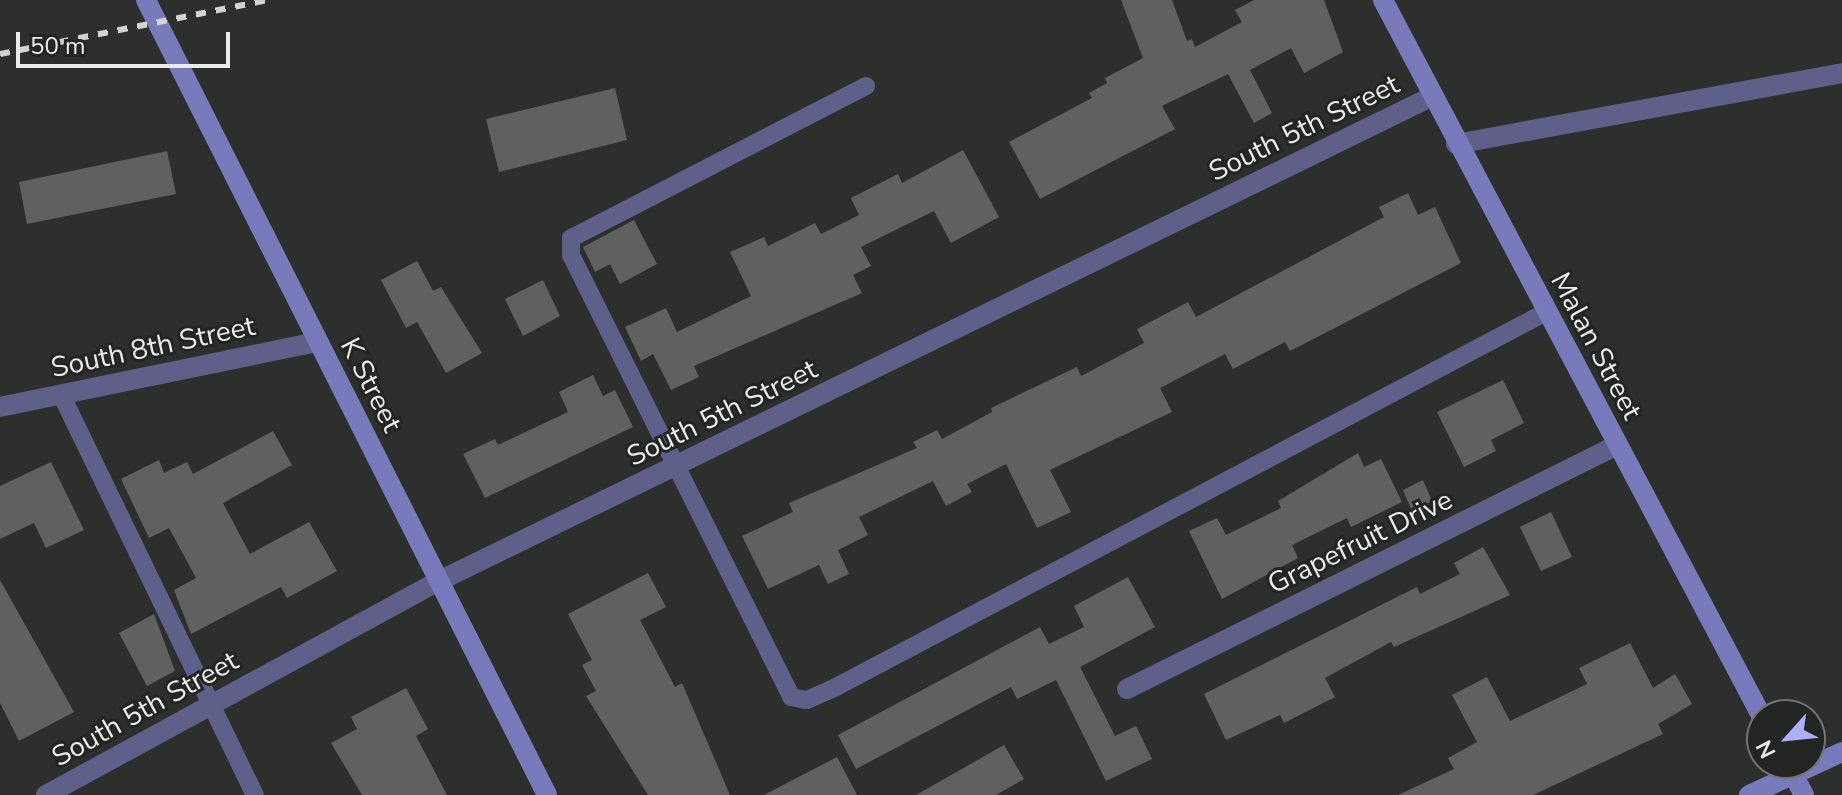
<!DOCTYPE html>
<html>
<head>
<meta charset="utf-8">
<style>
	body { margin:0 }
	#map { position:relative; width:1842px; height:795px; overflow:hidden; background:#2d2f2d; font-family:"Nunito Sans",sans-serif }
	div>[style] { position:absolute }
	.building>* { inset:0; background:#5f615f }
	.lane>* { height:18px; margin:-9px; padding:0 9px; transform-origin:9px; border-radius:9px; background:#5e6089 }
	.street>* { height:20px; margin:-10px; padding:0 10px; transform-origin:10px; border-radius:10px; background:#5e6089 }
	.secondary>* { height:20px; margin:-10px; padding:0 10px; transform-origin:10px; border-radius:10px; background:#797abc }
	.rail>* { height:6px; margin-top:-3px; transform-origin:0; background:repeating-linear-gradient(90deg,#d2d3d2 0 10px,transparent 0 20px) }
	span { translate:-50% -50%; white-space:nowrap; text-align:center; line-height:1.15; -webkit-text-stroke:6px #232523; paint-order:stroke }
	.street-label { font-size:28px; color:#eaebea }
	.north { position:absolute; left:1746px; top:699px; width:80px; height:80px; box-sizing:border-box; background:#232523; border:2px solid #737473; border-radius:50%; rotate:243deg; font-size:22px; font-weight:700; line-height:32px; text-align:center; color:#eaebea }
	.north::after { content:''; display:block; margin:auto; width:28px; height:36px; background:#acaffb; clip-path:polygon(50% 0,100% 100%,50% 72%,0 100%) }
	.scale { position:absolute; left:16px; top:32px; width:214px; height:36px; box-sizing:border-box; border:4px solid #eaebea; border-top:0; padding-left:10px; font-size:24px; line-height:28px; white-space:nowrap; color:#eaebea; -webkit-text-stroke:6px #232523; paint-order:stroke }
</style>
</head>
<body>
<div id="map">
	<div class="building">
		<i style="clip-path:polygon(1121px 0,1172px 0,1187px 41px,1192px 39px,1195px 47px,1242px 22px,1235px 10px,1254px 0,1324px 0,1343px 52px,1304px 73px,1291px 48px,1250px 70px,1272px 113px,1254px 123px,1228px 74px,1162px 106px,1175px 129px,1040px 199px,1009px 142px,1092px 98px,1089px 93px,1107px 83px,1105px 78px,1143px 58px)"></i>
		<i style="clip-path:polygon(615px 88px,627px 140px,499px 172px,486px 119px)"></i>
		<i style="clip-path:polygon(963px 150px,999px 217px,951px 243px,934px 211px,861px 247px,871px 266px,853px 275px,862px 293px,694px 366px,699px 377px,671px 390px,653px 354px,641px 361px,625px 327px,666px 308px,677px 332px,751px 296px,730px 252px,764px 237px,768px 246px,815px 223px,821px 234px,859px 215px,851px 198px,898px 174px,902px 183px)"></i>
		<i style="clip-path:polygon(167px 151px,176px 194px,27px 224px,19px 182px)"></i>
		<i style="clip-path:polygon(1408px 193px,1418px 215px,1435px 207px,1461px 263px,1290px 351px,1285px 342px,1233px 369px,1225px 354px,1160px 388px,1172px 412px,1050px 470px,1071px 512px,1037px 528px,1006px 464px,967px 484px,972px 492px,946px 506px,933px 481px,859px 517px,868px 535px,838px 550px,849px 574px,828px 584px,819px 565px,768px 589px,742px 536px,793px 512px,789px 503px,917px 448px,913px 442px,937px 430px,942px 439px,992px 412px,991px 408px,1077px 367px,1081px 376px,1144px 343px,1137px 329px,1188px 302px,1196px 317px,1384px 217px,1379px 207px)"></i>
		<i style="clip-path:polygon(634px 220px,657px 264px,620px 284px,610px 264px,595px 272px,583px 247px)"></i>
		<i style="clip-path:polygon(417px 261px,433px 291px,441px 287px,482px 353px,446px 373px,417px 322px,406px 328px,381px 280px)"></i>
		<i style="clip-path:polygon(543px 280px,560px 316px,523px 336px,505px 299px)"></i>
		<i style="clip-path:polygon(593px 375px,603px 396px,615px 390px,633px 427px,485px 498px,463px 454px,495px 439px,498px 445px,568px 412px,559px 392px)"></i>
		<i style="clip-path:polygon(1503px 380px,1524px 423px,1491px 440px,1496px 451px,1464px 467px,1437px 412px)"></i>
		<i style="clip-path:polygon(273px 431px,292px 465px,223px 503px,250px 554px,309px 522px,337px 571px,287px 598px,281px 587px,191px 634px,174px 590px,196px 578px,169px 528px,149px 538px,121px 479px,159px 460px,164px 473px,187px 462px,193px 474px)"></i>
		<i style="clip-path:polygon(1358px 453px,1364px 467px,1381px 459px,1402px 502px,1351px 527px,1347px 518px,1292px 545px,1298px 558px,1222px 599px,1189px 531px,1217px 518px,1226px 535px,1281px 508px,1278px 501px)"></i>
		<i style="clip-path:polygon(51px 462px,84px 530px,46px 548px,34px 523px,0 539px,0 486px)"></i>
		<i style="clip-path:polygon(1423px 480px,1432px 501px,1412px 511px,1403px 490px)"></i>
		<i style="clip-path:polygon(1551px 512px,1572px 557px,1541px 571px,1520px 527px)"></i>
		<i style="clip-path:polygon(1483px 547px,1510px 595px,1394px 647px,1391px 642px,1325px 678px,1335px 697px,1284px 723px,1280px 715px,1226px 740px,1204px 694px,1417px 587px,1420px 594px,1460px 574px,1454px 563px)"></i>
		<i style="clip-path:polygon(648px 573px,666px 607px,640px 620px,675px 687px,682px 683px,730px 795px,648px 795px,586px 696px,596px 691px,582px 665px,592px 660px,568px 614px)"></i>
		<i style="clip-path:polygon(1128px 577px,1155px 627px,1080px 667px,1115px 736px,1136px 726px,1152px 759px,1106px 781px,1056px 680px,1017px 699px,1011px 687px,856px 769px,838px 735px,1040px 627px,1049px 644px,1084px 627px,1074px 606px)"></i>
		<i style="clip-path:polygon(0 580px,74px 712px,19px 741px,0 703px)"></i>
		<i style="clip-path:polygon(154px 614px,175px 671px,147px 686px,119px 633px)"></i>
		<i style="clip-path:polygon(1630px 643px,1653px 688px,1675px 674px,1692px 704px,1658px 724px,1663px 734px,1533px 795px,1398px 795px,1454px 769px,1448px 758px,1477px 742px,1452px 695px,1487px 677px,1510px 721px,1587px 684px,1579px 668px)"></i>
		<i style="clip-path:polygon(406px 688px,428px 729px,416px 736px,447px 795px,362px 795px,331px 743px,357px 729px,351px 717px)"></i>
		<i style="clip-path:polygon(1004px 745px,1024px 779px,996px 795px,916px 795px)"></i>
		<i style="clip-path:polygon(837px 757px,857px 795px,764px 795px)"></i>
	</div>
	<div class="lane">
		<i style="left:866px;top:86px;width:332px;rotate:152.7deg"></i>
		<i style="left:571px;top:238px;width:17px;rotate:90deg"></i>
		<i style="left:571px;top:255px;width:494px;rotate:63.5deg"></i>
		<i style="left:791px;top:697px;width:16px;rotate:11deg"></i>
		<i style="left:807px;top:700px;width:32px;rotate:-24deg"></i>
		<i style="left:836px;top:687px;width:803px;rotate:-27.84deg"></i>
		<i style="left:61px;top:394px;width:445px;rotate:64.2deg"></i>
	</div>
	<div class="street">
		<i style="left:1456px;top:144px;width:392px;rotate:-10.4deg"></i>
		<i style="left:0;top:407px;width:324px;rotate:-11.6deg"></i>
		<i style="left:1127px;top:689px;width:547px;rotate:-26.47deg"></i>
		<i style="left:46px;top:795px;width:447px;rotate:-28.6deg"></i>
		<i style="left:439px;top:581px;width:1104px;rotate:-26.01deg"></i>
	</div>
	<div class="secondary">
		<i style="left:146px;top:0;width:890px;rotate:63.23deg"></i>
		<i style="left:1383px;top:0;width:811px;rotate:62.14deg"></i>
		<i style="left:1787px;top:763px;width:36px;rotate:62deg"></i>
		<i style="left:1749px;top:795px;width:102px;rotate:-24.8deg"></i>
	</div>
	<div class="rail">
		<i style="left:0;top:54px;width:272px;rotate:-11.4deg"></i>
	</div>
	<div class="street-label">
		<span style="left:1304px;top:128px;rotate:-26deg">South 5th Street</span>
		<span style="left:1596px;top:346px;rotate:62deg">Malan Street</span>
		<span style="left:153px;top:347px;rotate:-12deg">South 8th Street</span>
		<span style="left:371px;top:385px;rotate:63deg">K Street</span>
		<span style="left:722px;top:413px;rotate:-26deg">South 5th Street</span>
		<span style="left:1360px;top:542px;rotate:-26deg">Grapefruit Drive</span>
		<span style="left:145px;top:709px;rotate:-29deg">South 5th Street</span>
	</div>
	<div class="north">N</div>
	<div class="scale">50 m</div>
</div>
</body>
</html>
